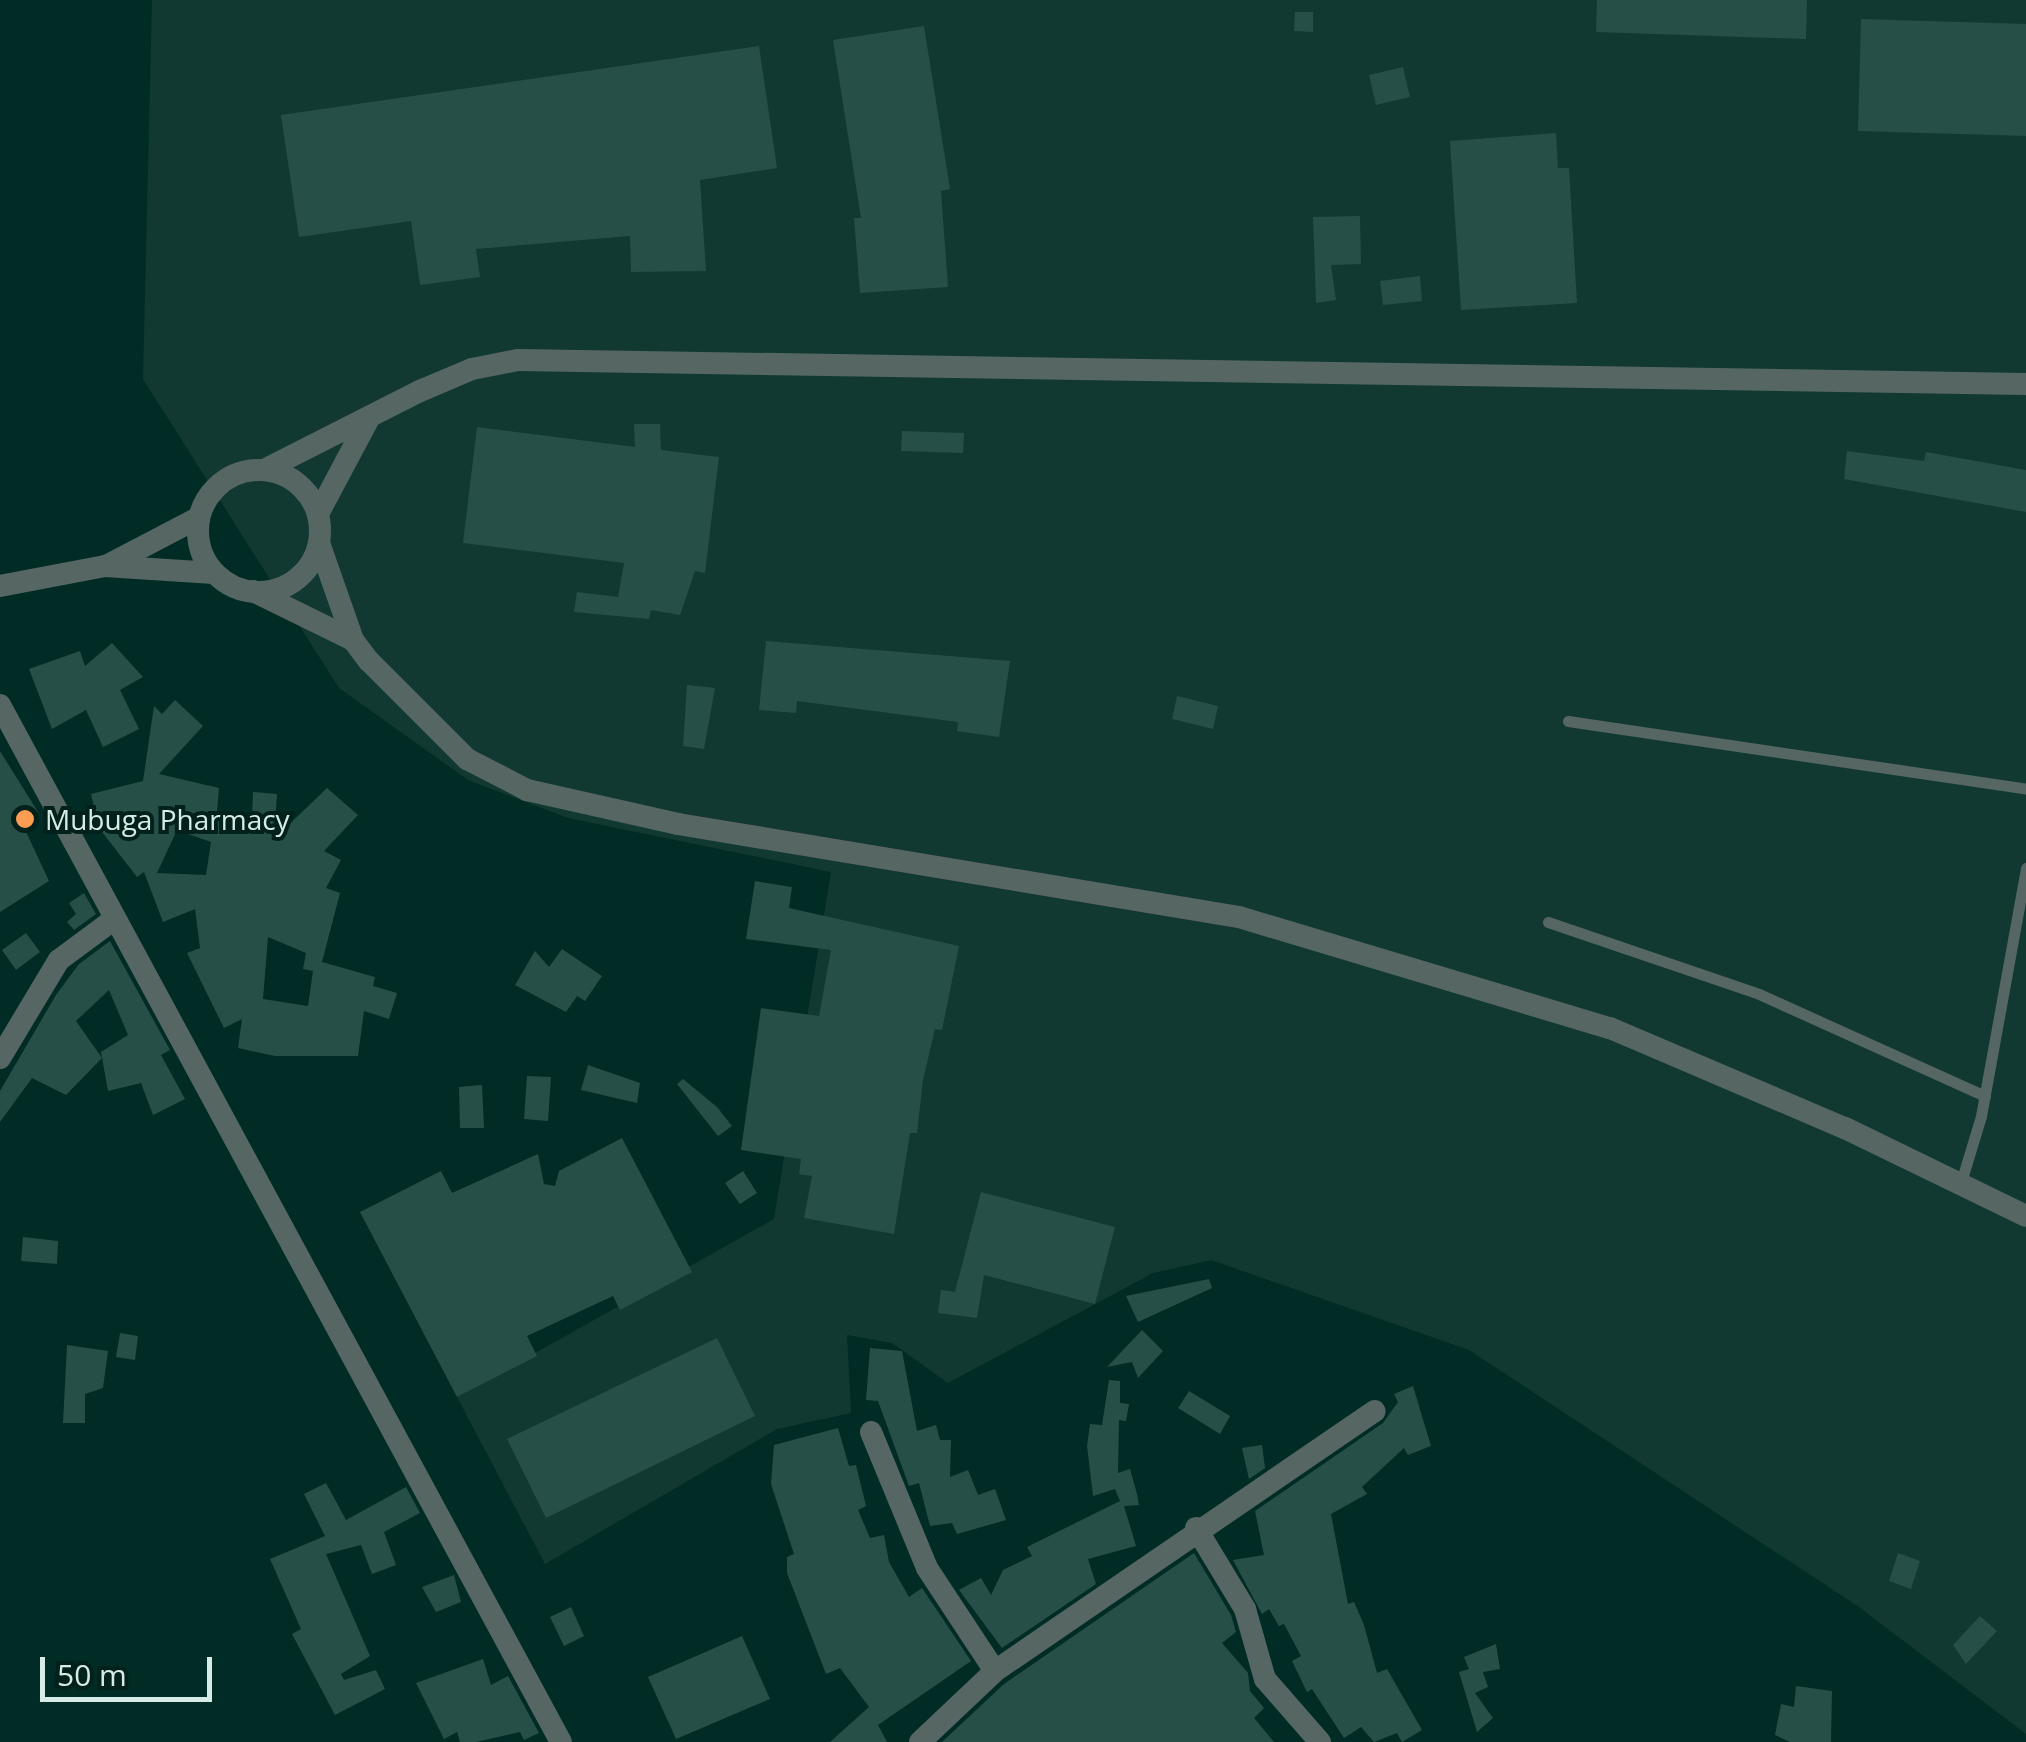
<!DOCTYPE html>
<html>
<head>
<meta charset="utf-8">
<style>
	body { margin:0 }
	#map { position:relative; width:2026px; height:1742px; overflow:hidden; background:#002c25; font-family:"Open Sans",sans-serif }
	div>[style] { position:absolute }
	.built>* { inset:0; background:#113932 }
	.building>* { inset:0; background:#264f47 }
	.service>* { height:11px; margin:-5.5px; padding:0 5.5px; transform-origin:5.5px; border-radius:5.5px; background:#566763 }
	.minor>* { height:22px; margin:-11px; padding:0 11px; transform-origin:11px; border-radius:11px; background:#566763 }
	.minor>.ring { margin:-11px; padding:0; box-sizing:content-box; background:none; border:22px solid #566763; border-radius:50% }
	.dots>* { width:28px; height:28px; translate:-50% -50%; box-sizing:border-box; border:5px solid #02211b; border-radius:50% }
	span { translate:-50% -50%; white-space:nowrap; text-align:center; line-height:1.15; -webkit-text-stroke:8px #02211b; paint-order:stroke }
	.poi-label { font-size:28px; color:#d6ebe6 }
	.left { translate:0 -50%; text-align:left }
	.scale { position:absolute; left:40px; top:1657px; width:172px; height:45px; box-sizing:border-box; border:5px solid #d6ebe6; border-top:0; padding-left:12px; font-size:30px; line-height:35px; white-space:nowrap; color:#d6ebe6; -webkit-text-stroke:8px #02211b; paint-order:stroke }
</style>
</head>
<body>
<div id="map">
	<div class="built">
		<i style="clip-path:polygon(152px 0,2026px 0,2026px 1734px,1859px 1607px,1469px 1350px,1211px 1260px,1153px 1273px,948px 1383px,892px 1343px,847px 1335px,851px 1413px,777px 1429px,545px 1564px,457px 1397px,774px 1219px,831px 872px,568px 818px,468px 780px,339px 688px,143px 379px)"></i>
	</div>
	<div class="building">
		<i style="clip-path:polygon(1597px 0,1807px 0,1806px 39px,1596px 32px)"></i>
		<i style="clip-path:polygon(1295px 12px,1313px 12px,1313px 32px,1294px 31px)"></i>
		<i style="clip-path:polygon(1861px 19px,2026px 24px,2026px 136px,1858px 131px)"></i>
		<i style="clip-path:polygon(924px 26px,950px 189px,941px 191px,948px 287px,860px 293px,854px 218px,861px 218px,833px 40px)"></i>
		<i style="clip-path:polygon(759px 46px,777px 168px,700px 180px,706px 271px,631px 272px,630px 236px,476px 249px,480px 277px,420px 285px,411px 221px,299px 237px,281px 115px)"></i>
		<i style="clip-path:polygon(1403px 67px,1410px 97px,1376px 105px,1369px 75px)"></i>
		<i style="clip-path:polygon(1556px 133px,1558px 168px,1569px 168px,1577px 303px,1461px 310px,1450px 141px)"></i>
		<i style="clip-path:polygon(1360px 216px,1361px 264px,1331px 265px,1336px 300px,1316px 303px,1313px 217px)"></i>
		<i style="clip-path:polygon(1420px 276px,1422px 301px,1383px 305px,1380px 281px)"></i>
		<i style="clip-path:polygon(634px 424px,660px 424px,661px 450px,719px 457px,705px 573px,695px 571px,680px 615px,651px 610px,649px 619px,574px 612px,577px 592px,618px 597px,624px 563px,463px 543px,477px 427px,635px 447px)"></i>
		<i style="clip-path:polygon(902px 431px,964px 433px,963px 453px,901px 451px)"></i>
		<i style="clip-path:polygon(1847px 451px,1924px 461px,1926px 452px,2026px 470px,2026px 512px,1844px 479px)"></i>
		<i style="clip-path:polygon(766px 641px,1010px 661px,999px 737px,957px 731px,958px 722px,797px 701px,796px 713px,759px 710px)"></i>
		<i style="clip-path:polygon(112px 643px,143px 677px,120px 690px,139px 729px,103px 747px,86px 710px,52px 729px,29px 669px,80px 651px,85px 666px)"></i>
		<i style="clip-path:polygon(687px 685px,715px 688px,704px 749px,683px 746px)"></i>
		<i style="clip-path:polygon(1177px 696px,1218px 706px,1213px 729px,1172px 719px)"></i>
		<i style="clip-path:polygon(evenodd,175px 700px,203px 726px,159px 774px,219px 788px,217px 811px,252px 816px,253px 792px,277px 794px,274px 839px,327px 788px,358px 815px,324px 851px,341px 860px,326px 888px,340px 893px,322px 962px,375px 977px,373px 986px,397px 993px,389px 1019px,364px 1011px,358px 1056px,275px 1056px,238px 1048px,242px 1019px,224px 1028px,187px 953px,200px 948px,195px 909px,163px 922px,144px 872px,137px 877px,99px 828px,91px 794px,143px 781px,154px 706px,162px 714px,175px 700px,177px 830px,211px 842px,206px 875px,157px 873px,177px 830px,175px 700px,268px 937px,306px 953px,303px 969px,313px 971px,308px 1006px,263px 999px,268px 937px)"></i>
		<i style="clip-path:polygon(0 751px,38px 812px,21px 821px,49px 881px,0 912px)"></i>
		<i style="clip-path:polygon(755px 881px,792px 887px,789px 908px,959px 946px,942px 1030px,935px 1029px,923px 1080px,917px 1133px,910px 1133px,894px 1234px,804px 1218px,812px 1176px,799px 1174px,801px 1159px,741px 1150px,761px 1008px,819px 1016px,831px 950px,746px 939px)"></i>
		<i style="clip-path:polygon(84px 893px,96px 914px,74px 930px,67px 922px,76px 914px,69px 903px)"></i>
		<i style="clip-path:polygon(26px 933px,40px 952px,16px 970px,2px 950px)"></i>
		<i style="clip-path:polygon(110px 941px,170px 1050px,161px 1055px,185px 1099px,153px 1115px,141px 1083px,108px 1091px,101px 1052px,128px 1035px,109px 990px,76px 1021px,102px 1058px,66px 1095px,32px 1078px,0 1122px,0 1091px,56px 995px,79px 964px)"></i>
		<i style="clip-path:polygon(562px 949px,602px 976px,585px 1001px,577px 996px,566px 1012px,515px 985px,535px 951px,549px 967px)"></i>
		<i style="clip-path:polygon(588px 1065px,640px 1083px,637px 1103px,581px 1090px)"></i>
		<i style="clip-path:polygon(527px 1076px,551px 1077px,548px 1121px,524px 1119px)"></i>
		<i style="clip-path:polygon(683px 1079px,717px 1107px,732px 1126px,718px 1136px,677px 1084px)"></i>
		<i style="clip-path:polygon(482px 1085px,484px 1128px,460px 1128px,459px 1087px)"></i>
		<i style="clip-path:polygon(622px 1138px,692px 1272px,620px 1310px,613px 1296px,527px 1336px,537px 1356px,457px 1397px,360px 1212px,441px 1171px,452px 1193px,538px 1154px,544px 1184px,555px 1186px,559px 1171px)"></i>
		<i style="clip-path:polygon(743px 1171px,757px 1193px,740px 1204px,725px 1183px)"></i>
		<i style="clip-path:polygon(981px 1192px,1115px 1227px,1095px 1304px,984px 1275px,977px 1318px,938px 1313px,941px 1290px,955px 1292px)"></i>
		<i style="clip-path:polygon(23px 1237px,58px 1241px,57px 1264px,21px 1261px)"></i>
		<i style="clip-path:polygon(1209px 1279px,1212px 1288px,1138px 1322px,1126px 1296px)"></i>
		<i style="clip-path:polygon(1142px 1330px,1163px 1351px,1138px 1378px,1132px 1362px,1107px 1367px)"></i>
		<i style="clip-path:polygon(120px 1333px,138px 1336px,135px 1360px,116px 1357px)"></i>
		<i style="clip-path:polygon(717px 1338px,755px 1416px,546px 1518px,507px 1439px)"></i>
		<i style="clip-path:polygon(67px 1345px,108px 1351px,103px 1388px,85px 1394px,85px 1423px,63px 1423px)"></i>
		<i style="clip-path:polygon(870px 1348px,902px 1351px,917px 1431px,936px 1425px,940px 1440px,951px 1440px,950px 1477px,968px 1470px,978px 1495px,995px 1489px,1006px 1520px,957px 1534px,952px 1523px,930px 1526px,919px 1483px,909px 1486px,878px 1401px,866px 1400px)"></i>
		<i style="clip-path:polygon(1109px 1380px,1120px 1381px,1120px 1403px,1129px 1404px,1126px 1421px,1119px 1420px,1118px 1473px,1130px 1469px,1137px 1494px,1139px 1505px,1124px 1506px,1136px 1546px,1088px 1559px,1096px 1584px,1002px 1648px,959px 1590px,981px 1578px,991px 1595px,1003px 1570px,1032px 1556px,1027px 1547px,1120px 1501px,1115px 1489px,1093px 1496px,1087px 1446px,1090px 1424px,1102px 1425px)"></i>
		<i style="clip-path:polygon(1413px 1386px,1431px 1446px,1408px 1455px,1404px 1448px,1362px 1487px,1367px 1494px,1331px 1514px,1348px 1604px,1354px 1602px,1364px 1625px,1377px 1673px,1387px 1669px,1422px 1730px,1402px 1742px,1397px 1733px,1374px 1742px,1361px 1727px,1344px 1738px,1312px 1689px,1307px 1692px,1292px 1661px,1301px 1656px,1284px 1624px,1279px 1626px,1269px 1609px,1262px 1614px,1233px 1560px,1264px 1555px,1255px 1511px,1383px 1423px,1398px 1402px,1394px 1394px)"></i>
		<i style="clip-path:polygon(1189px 1391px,1230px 1416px,1220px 1434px,1178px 1408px)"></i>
		<i style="clip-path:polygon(838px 1428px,849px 1466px,856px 1465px,866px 1506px,858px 1510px,870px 1538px,884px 1535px,889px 1562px,909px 1597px,922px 1588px,971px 1661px,878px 1725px,887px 1742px,830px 1742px,869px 1707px,840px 1668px,826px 1674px,787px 1573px,787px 1557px,794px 1554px,771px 1484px,774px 1445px)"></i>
		<i style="clip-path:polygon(1262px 1445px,1265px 1468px,1249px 1479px,1242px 1448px)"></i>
		<i style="clip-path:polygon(326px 1483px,346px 1520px,406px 1487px,420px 1513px,384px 1532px,396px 1565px,372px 1574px,361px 1545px,326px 1554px,370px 1656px,341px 1674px,344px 1680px,376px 1670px,385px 1689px,335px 1715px,292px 1634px,301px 1629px,270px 1559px,325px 1536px,304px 1494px)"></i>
		<i style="clip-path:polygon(1194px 1553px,1231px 1615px,1236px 1632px,1222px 1643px,1248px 1673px,1250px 1691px,1264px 1708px,1254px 1718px,1274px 1742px,942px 1742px,1004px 1684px)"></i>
		<i style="clip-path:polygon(1898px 1553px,1920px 1561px,1911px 1589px,1889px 1581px)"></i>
		<i style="clip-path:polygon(454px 1575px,461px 1602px,436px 1612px,422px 1587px)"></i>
		<i style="clip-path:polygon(571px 1607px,584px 1636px,564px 1646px,550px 1617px)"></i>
		<i style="clip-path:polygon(1980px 1616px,1997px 1631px,1966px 1664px,1953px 1645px)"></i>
		<i style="clip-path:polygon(742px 1636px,770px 1699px,676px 1739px,648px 1677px)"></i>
		<i style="clip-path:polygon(1496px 1644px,1500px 1669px,1483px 1672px,1488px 1687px,1475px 1693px,1493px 1718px,1477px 1732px,1459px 1672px,1469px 1669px,1464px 1657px)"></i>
		<i style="clip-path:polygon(483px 1659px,491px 1685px,508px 1676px,539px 1733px,524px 1740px,520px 1732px,476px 1742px,460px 1742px,457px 1732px,444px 1739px,416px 1683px)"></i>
		<i style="clip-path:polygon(1796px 1686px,1832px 1691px,1831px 1742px,1790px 1742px,1775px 1735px,1781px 1704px,1794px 1707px)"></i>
	</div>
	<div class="service">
		<i style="left:1568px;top:721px;width:463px;rotate:8.4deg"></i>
		<i style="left:1548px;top:922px;width:223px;rotate:18.8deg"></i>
		<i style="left:1759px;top:994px;width:248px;rotate:24.3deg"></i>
		<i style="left:1961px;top:1182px;width:69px;rotate:-73.1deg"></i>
		<i style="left:1981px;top:1116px;width:252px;rotate:-79.7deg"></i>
	</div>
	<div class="minor">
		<i class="ring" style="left:198px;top:470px;width:100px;height:100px"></i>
		<i style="left:264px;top:470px;width:175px;rotate:-26.9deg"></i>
		<i style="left:420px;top:391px;width:56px;rotate:-22.9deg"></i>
		<i style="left:472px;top:369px;width:47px;rotate:-11.1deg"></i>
		<i style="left:518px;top:360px;width:1508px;rotate:0.91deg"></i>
		<i style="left:318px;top:514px;width:109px;rotate:-62deg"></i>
		<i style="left:319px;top:543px;width:103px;rotate:70.7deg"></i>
		<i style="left:353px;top:640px;width:26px;rotate:53deg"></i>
		<i style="left:369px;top:661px;width:139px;rotate:45deg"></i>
		<i style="left:467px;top:759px;width:68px;rotate:27.3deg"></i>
		<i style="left:527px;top:790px;width:155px;rotate:12.7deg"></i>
		<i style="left:678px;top:824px;width:569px;rotate:9.41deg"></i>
		<i style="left:1239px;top:917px;width:387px;rotate:16.7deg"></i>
		<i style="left:1610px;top:1028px;width:255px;rotate:23.1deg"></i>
		<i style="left:1845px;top:1128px;width:201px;rotate:25.9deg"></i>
		<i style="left:108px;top:565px;width:102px;rotate:-27.6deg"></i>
		<i style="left:0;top:586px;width:107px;rotate:-10.8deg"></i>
		<i style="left:105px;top:566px;width:109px;rotate:3.7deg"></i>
		<i style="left:253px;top:591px;width:111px;rotate:26.1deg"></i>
		<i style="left:0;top:705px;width:1179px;rotate:61.59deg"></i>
		<i style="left:0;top:1058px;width:114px;rotate:-59deg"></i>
		<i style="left:59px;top:960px;width:67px;rotate:-36.5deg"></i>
		<i style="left:871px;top:1432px;width:147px;rotate:67.6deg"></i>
		<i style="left:927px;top:1568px;width:123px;rotate:56.6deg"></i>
		<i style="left:1196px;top:1528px;width:95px;rotate:58.8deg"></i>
		<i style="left:1245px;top:1609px;width:73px;rotate:74.1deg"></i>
		<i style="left:1265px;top:1679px;width:84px;rotate:48.9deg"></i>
		<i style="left:920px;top:1742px;width:103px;rotate:-43.4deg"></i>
		<i style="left:995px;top:1671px;width:460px;rotate:-34.4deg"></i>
	</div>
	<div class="dots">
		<i style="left:25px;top:819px;background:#fc9d53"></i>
	</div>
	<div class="poi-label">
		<span class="left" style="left:45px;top:819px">Mubuga Pharmacy</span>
	</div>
	<div class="scale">50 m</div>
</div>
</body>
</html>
